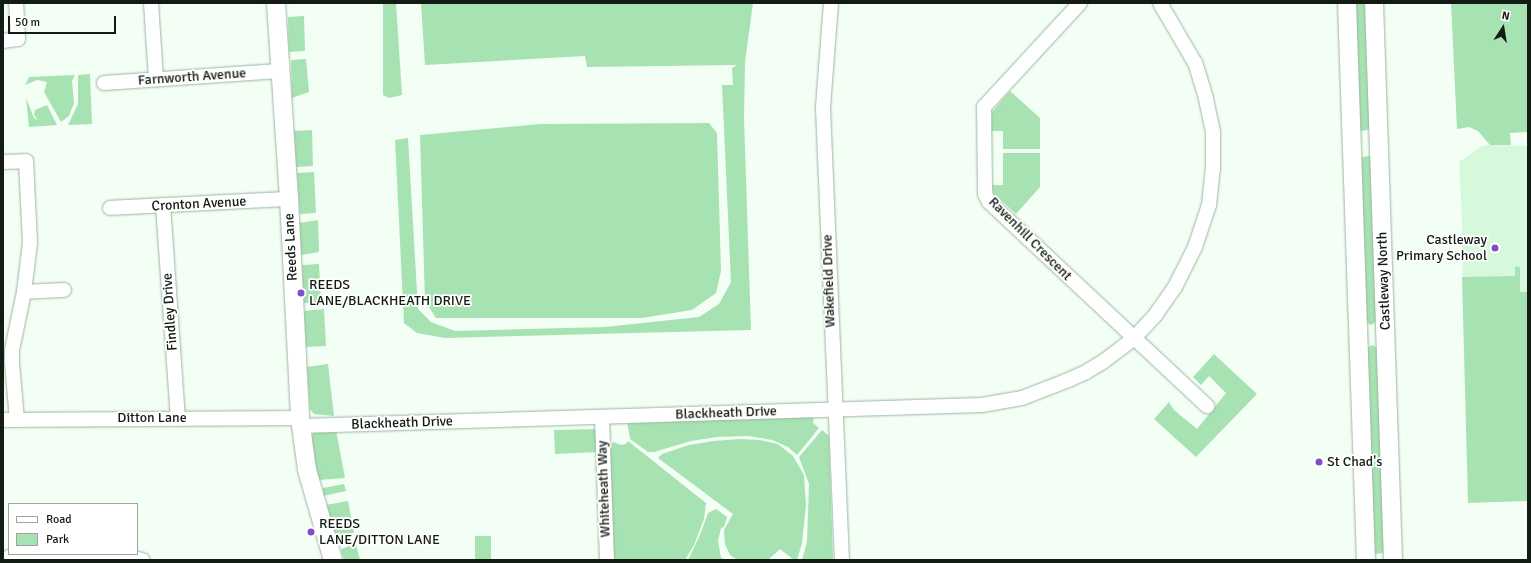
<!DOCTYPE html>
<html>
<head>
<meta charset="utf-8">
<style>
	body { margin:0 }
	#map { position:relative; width:1531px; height:563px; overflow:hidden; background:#f3fef4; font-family:Signika,sans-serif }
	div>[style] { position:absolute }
	.built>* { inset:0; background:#d6f8db }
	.green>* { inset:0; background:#a7e2b2 }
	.roads { filter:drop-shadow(0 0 1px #9bb69f) drop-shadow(0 0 1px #9bb69f) }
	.minor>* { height:14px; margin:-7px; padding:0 7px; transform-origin:7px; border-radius:7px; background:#fff }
	.tertiary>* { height:18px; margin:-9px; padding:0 9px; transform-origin:9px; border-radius:9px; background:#fff }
	.dots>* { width:11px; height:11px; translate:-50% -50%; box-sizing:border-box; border:2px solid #fff; border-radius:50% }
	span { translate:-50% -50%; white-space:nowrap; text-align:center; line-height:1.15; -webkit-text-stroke:3.5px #fff; paint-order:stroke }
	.street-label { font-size:14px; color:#121c14 }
	.poi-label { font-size:14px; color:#121c14 }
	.right { translate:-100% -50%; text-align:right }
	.left { translate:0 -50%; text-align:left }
	.frame { position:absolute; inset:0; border:4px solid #121c14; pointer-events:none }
	.legend { position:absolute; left:8px; top:503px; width:130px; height:52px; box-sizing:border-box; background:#fff; border:1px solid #a0a4a1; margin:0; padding:5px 7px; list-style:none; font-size:12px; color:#121c14 }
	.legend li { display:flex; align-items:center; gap:8px; height:20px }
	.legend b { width:20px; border:1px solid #a0a4a1 }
	.north { position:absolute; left:1483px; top:8px; width:40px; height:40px; -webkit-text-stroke:3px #fff; paint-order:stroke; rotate:12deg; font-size:11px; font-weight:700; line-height:16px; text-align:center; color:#121c14 }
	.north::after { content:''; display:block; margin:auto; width:14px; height:18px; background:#121c14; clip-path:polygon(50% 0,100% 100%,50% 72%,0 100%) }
	.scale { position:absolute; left:8px; top:16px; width:108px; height:18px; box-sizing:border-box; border:2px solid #121c14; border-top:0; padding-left:5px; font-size:12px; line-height:14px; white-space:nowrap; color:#121c14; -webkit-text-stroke:3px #fff; paint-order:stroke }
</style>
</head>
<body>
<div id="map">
	<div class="built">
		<i style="clip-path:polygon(1490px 145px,1528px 146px,1528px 299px,1463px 301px,1462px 218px,1459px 162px,1482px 146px)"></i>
	</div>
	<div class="green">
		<i style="clip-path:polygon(383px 3px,396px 3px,402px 95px,389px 98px,383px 95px)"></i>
		<i style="clip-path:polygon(421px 3px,753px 3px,745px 62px,744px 118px,751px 330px,445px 338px,417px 333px,404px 323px,395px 140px,408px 138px,418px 309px,431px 322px,455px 331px,605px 327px,699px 317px,719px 304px,731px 282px,722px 85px,733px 85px,732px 68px,737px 65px,587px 67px,585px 56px,425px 65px)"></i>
		<i style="clip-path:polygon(1353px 3px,1366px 3px,1372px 129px,1362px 131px,1357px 129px)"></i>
		<i style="clip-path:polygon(1451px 3px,1528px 3px,1528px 132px,1510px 133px,1511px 145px,1490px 145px,1478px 131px,1469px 127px,1457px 129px)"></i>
		<i style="clip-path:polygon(304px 16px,305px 51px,289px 52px,288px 17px)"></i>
		<i style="clip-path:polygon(306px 59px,309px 92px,292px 98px,291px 60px)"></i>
		<i style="clip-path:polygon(90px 74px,92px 124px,68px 125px,78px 104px,78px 75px)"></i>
		<i style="clip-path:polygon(75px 75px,72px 81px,74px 103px,69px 116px,61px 122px,44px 92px,47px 82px,37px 80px,25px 85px,29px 77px)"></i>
		<i style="clip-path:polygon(1010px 91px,1040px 118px,1040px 149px,1003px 149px,1003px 131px,991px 131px,992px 112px)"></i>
		<i style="clip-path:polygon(26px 98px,34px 118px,38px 120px,34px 115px,35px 110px,47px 105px,57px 125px,29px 127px)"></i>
		<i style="clip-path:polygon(709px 123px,717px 133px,721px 271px,716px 293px,692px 310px,642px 318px,436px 318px,425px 301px,420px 135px,540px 124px)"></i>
		<i style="clip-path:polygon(312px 130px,313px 166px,296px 167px,294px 131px)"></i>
		<i style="clip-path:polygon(1003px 153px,1040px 153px,1040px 187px,1016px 214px,994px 194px,992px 185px,1003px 185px)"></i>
		<i style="clip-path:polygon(1369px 156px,1372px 160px,1378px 320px,1371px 325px,1364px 321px,1358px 158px)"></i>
		<i style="clip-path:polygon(314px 172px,316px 213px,300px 214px,297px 173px)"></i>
		<i style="clip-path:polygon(318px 220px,319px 252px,301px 255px,299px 223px)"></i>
		<i style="clip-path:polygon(319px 264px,321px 303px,304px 303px,302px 265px)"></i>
		<i style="clip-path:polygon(1515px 266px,1520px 267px,1520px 292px,1528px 292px,1528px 501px,1468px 503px,1462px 277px,1515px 276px)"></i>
		<i style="clip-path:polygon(324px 309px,326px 346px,306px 347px,304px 311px)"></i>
		<i style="clip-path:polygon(1373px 345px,1378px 349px,1386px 553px,1372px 554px,1366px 348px)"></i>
		<i style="clip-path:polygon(1214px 354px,1257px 394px,1196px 457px,1154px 419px,1169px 402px,1174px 410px,1197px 429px,1226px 393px,1209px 376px,1201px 385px,1193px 377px)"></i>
		<i style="clip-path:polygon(328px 364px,334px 416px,314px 414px,310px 409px,307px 367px)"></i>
		<i style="clip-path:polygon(814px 417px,813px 423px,819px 428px,797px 455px,788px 447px,772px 440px,749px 436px,717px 437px,691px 441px,654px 452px,648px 452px,630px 439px,627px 421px)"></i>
		<i style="clip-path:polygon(597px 429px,599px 452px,555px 454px,554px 430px)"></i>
		<i style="clip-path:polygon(336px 430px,345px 478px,319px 480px,310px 442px,314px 432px)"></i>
		<i style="clip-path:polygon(822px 430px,829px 436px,833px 560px,802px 560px,807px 542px,809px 484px,799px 457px)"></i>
		<i style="clip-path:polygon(740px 439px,760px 440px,778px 444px,793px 456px,804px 475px,806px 505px,802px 543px,797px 560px,794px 560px,780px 549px,768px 560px,737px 560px,730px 555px,725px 544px,724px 530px,733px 514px,658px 458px,662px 454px,689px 445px,713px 441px)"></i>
		<i style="clip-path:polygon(628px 441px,706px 503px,704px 519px,694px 545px,685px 560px,611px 560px,608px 450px,613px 442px,621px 445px,626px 444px)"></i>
		<i style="clip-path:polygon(344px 484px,346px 491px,323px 496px,323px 488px)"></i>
		<i style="clip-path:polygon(348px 501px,354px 533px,336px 538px,326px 505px)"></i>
		<i style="clip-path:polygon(716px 509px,727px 517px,724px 527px,721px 528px,718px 541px,721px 558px,727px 560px,688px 560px,700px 535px,708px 513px)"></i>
		<i style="clip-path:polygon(475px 536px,491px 536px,491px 560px,475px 560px)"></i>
		<i style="clip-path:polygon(356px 544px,360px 560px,344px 560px,341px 549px)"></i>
	</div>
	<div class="roads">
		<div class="minor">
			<i style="left:151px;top:3px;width:76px;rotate:86.2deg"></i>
			<i style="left:831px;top:3px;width:105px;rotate:94.4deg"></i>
			<i style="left:823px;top:108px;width:452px;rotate:87.6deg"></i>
			<i style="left:1080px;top:3px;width:142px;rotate:132.7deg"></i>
			<i style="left:984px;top:107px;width:87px;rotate:89.3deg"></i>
			<i style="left:985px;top:194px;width:9px;rotate:63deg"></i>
			<i style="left:989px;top:202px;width:299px;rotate:43.1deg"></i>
			<i style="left:3px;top:41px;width:15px;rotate:-8deg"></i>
			<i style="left:18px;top:39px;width:36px;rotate:-93deg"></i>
			<i style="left:104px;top:83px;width:176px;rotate:-3.9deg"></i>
			<i style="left:3px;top:162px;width:23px;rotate:-2deg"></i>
			<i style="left:26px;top:161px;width:82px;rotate:87.2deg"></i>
			<i style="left:30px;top:243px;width:49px;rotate:97deg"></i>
			<i style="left:24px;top:292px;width:59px;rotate:101.7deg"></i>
			<i style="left:12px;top:350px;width:13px;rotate:90deg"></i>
			<i style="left:12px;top:363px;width:57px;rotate:85deg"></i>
			<i style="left:163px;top:205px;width:214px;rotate:86deg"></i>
			<i style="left:110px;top:208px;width:179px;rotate:-2.9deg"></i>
			<i style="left:24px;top:292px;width:40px;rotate:-2.9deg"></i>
			<i style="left:602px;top:417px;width:143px;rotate:88deg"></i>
			<i style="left:3px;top:420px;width:297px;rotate:-0.4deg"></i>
			<i style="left:301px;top:426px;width:681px;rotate:-1.77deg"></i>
			<i style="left:982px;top:405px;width:41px;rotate:-9.9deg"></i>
			<i style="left:1022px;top:398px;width:47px;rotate:-21.1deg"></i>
			<i style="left:1066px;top:381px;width:22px;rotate:-24deg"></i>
			<i style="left:1086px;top:372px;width:21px;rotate:-31deg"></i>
			<i style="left:1104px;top:361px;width:38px;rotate:-37deg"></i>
			<i style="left:1134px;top:338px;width:33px;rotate:-47deg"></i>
			<i style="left:1156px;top:314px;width:33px;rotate:-55deg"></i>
			<i style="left:1175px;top:287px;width:45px;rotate:-63.4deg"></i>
			<i style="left:1195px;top:247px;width:44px;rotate:-71.6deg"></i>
			<i style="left:1209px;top:205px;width:36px;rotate:-84deg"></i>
			<i style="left:1213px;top:169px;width:37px;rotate:-90deg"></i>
			<i style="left:1213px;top:132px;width:35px;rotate:-102deg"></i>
			<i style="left:1206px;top:98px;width:37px;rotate:-107deg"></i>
			<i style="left:1195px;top:63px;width:69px;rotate:-120.3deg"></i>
			<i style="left:9px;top:557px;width:112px;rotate:-1deg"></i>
			<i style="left:121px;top:555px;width:22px;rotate:13deg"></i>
		</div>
		<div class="tertiary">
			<i style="left:276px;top:3px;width:196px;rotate:86.2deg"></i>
			<i style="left:289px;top:199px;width:219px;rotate:87.1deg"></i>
			<i style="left:300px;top:418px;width:52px;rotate:82.3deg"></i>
			<i style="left:307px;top:470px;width:94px;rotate:73.9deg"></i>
			<i style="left:1347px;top:3px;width:557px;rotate:88.05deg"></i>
			<i style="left:1374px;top:3px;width:557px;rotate:88.05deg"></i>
		</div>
	</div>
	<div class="dots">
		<i style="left:1495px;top:248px;background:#804ec6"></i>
		<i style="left:301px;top:293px;background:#804ec6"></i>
		<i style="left:1319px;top:462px;background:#804ec6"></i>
		<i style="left:311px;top:532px;background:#804ec6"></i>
	</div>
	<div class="street-label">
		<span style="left:192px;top:77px;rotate:-4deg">Farnworth Avenue</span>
		<span style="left:199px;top:204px;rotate:-3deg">Cronton Avenue</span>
		<span style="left:1030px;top:239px;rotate:45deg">Ravenhill Crescent</span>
		<span style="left:291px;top:247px;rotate:-93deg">Reeds Lane</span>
		<span style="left:829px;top:281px;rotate:-92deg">Wakefield Drive</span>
		<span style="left:1384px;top:281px;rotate:-92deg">Castleway North</span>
		<span style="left:170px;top:312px;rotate:-94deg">Findley Drive</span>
		<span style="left:726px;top:413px;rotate:-2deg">Blackheath Drive</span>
		<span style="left:152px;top:418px">Ditton Lane</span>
		<span style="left:402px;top:423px;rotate:-2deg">Blackheath Drive</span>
		<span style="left:604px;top:489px;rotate:-92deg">Whiteheath Way</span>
	</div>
	<div class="poi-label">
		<span class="right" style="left:1487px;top:248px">Castleway<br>Primary School</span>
		<span class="left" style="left:309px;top:293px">REEDS<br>LANE/BLACKHEATH DRIVE</span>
		<span class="left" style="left:1327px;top:462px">St Chad's</span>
		<span class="left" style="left:319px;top:532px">REEDS<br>LANE/DITTON LANE</span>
	</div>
	<div class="frame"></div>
	<ul class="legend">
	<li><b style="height:5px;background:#fff"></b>Road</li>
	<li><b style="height:11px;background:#a7e2b2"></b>Park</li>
	</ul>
	<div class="north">N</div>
	<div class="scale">50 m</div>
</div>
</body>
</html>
